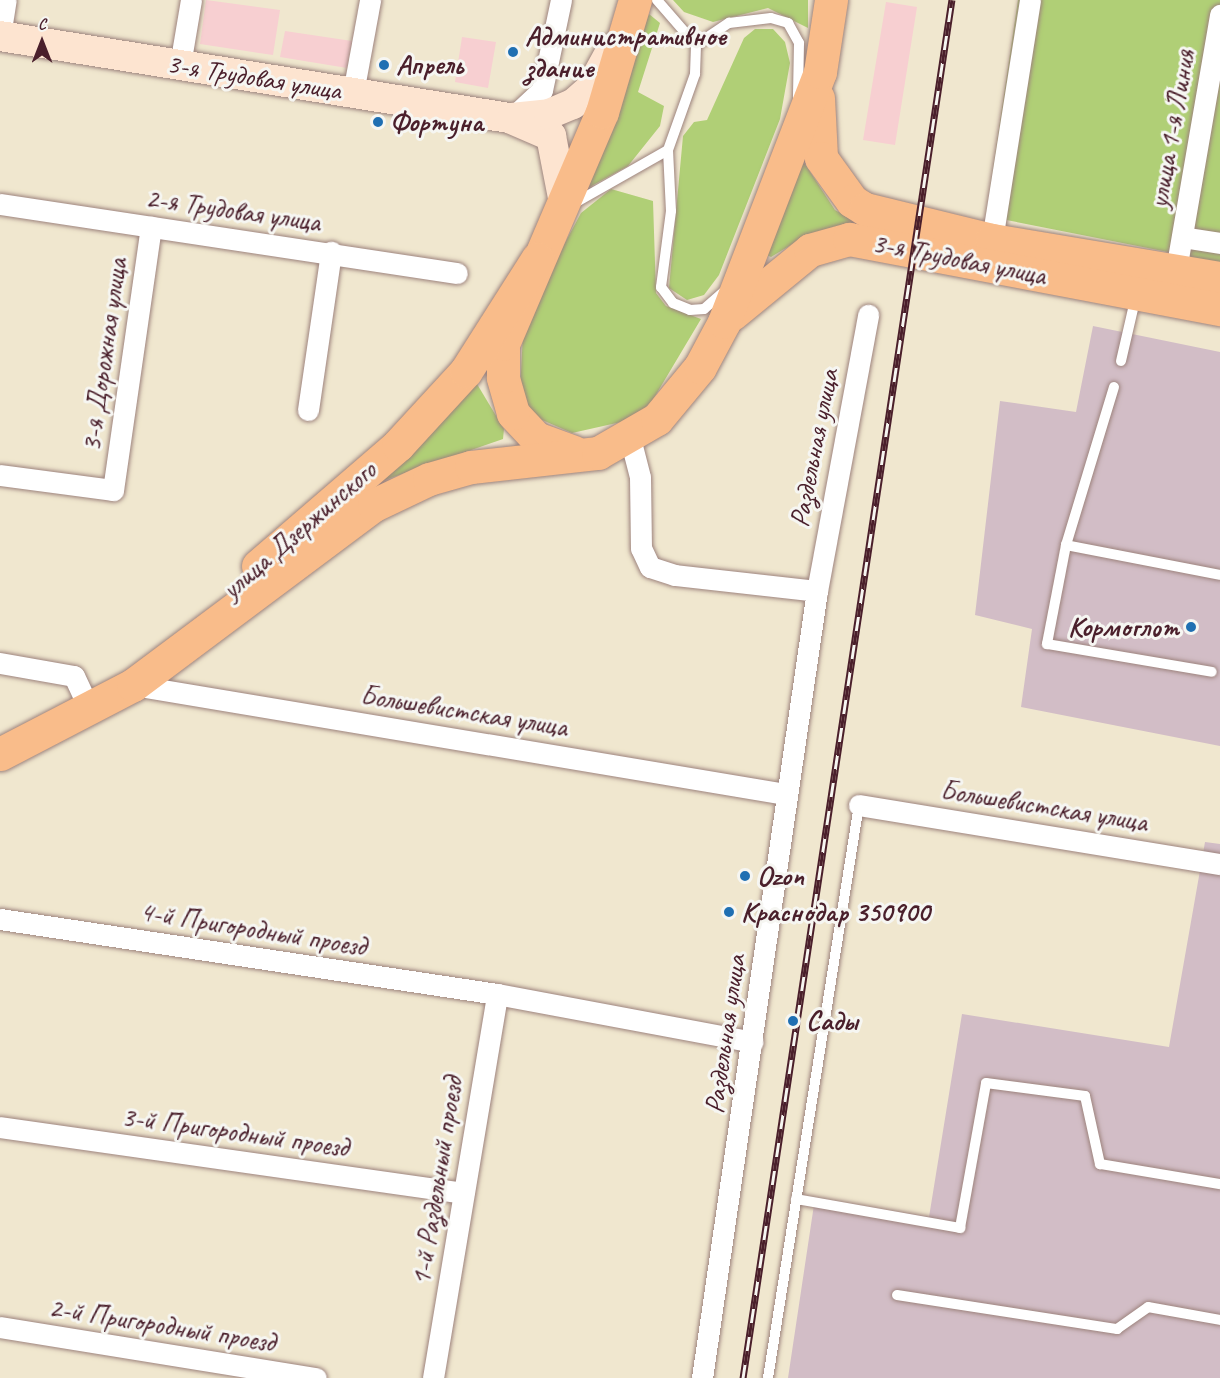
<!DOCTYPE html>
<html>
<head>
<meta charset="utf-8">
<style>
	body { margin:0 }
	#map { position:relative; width:1220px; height:1378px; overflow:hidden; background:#f0e7cf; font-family:Caveat,sans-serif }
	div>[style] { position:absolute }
	.built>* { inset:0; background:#f7cfd1 }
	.industrial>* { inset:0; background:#d2bdc6 }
	.green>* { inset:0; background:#b0cf76 }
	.roads { filter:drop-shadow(0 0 2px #9d837d) drop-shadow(0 0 2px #9d837d) }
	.lane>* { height:10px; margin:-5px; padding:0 5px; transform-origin:5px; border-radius:5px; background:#fff }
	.street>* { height:21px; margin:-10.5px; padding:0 10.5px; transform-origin:10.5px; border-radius:10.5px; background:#fff }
	.secondary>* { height:30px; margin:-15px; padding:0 15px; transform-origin:15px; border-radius:15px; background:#fde4d0 }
	.primary>* { height:33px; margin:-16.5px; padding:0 16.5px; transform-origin:16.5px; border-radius:16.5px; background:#f9bc8a }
	.rail>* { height:7px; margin-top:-3.5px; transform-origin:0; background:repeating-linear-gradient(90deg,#f6f6f2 0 14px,#4a1f2b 0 28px); box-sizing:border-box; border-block:2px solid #4a1f2b }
	.dots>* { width:16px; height:16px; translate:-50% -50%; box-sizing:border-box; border:3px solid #f6f6f2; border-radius:50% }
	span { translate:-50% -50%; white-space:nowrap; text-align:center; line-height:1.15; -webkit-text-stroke:6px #f6f6f2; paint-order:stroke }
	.poi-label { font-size:28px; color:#4a1f2b; font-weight:700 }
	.left { translate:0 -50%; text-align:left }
	.right { translate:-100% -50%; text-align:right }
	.street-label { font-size:28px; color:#4a1f2b }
	.north { position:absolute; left:12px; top:12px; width:60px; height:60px; -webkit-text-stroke:4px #f6f6f2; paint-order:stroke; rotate:0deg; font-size:16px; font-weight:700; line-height:24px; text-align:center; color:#4a1f2b }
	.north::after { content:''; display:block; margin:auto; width:21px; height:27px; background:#4a1f2b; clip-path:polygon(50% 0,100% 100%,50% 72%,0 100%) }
</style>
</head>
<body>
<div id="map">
	<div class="built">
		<i style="clip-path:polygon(206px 0,280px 10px,273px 55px,200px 44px)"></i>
		<i style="clip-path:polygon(886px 2px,917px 7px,895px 145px,863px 140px)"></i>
		<i style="clip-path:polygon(285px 31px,352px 41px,347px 68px,280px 57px)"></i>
		<i style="clip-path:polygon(462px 37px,496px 42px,488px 88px,455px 82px)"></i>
	</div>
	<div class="industrial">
		<i style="clip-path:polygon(1093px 326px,1220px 352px,1220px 746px,1021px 707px,1032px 629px,975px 615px,1000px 401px,1076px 412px)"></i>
		<i style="clip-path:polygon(1205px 842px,1220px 844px,1220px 1378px,788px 1378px,815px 1198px,929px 1217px,962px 1014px,1169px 1047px)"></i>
	</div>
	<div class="green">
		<i style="clip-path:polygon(673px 0,808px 0,808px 28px,768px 8px,713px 22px,684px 12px)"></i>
		<i style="clip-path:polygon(1018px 0,1220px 0,1220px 278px,1178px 254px,986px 216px)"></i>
		<i style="clip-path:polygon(649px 14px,660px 23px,638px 92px,664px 106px,660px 126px,628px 166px,586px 189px)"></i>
		<i style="clip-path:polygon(755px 29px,773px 29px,785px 42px,790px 63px,780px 119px,719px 275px,704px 295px,687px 300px,669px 288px,683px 136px,694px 122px,707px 120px,744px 38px)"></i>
		<i style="clip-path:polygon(797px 163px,805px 164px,835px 210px,863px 226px,809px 234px,771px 257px,765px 254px)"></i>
		<i style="clip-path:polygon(611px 189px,653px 201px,656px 293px,666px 306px,701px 319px,651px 403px,630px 420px,572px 433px,533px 416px,520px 392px,523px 333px,532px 304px,581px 213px)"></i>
		<i style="clip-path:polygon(477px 384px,504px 429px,503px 439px,379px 482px)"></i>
	</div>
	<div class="roads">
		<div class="lane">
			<i style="left:696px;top:45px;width:40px;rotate:-34deg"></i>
			<i style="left:729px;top:23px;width:42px;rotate:-6.8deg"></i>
			<i style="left:771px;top:18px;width:18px;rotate:16deg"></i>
			<i style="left:788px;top:23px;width:23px;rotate:61deg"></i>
			<i style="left:799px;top:43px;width:54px;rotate:91.1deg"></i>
			<i style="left:668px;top:150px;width:61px;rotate:87.2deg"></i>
			<i style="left:671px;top:211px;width:77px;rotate:97.5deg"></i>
			<i style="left:661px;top:287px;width:20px;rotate:53deg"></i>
			<i style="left:673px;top:303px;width:18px;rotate:22deg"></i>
			<i style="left:690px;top:310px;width:14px;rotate:-4deg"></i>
			<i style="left:704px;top:309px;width:28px;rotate:-41deg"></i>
			<i style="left:573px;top:204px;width:109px;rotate:-29.6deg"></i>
			<i style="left:668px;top:150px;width:81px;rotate:-70.4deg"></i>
			<i style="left:695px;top:74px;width:29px;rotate:-88deg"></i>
			<i style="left:696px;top:45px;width:60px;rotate:-130.9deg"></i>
			<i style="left:1121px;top:361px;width:67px;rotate:-77deg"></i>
			<i style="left:1114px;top:387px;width:165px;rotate:106.9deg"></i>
			<i style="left:1066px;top:545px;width:101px;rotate:100.9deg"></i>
			<i style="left:1047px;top:644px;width:167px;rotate:9.6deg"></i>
			<i style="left:1066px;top:545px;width:157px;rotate:11deg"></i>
			<i style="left:796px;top:1199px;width:167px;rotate:10deg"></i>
			<i style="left:960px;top:1228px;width:147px;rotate:-79.8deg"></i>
			<i style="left:986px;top:1083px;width:100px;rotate:7.5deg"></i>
			<i style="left:1085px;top:1096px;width:70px;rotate:77.6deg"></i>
			<i style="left:1100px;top:1164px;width:122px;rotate:9.5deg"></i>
			<i style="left:897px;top:1295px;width:223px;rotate:8.8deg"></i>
			<i style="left:1117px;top:1329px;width:38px;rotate:-35deg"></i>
			<i style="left:1148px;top:1307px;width:73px;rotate:10.2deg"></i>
			<i style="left:768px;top:1378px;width:580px;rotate:-80.98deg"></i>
		</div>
		<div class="street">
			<i style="left:0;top:36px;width:36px;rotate:-81deg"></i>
			<i style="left:180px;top:65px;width:66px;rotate:-80.4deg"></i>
			<i style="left:353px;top:93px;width:95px;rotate:-79.6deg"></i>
			<i style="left:512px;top:118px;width:41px;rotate:-43deg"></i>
			<i style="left:542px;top:90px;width:92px;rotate:-78.1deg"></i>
			<i style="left:0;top:204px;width:462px;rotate:8.6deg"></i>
			<i style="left:1182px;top:237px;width:38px;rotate:9deg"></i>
			<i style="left:992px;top:240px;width:243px;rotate:-81deg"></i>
			<i style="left:1176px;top:270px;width:259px;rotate:-80.2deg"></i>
			<i style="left:308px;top:410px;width:160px;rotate:-81.7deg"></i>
			<i style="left:630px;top:438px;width:40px;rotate:75.6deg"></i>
			<i style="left:640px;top:477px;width:71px;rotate:89.2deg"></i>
			<i style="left:641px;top:548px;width:21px;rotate:65deg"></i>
			<i style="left:650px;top:567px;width:26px;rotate:18deg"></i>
			<i style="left:675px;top:575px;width:143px;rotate:6.4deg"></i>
			<i style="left:0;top:475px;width:114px;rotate:7.6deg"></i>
			<i style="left:113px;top:490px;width:266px;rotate:-81.8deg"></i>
			<i style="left:0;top:663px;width:75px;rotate:10deg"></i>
			<i style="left:74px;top:676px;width:19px;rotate:65deg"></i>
			<i style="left:133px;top:685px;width:662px;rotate:9.48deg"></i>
			<i style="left:859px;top:805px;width:366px;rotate:9.3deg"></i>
			<i style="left:0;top:919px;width:503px;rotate:8.58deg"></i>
			<i style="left:497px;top:994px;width:260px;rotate:10.6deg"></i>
			<i style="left:0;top:1127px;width:468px;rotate:8.1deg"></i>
			<i style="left:0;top:1327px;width:320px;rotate:9.2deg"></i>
			<i style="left:433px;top:1378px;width:389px;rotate:-80.5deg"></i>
			<i style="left:702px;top:1378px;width:795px;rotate:-81.69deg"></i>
			<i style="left:817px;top:591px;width:281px;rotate:-79.5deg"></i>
		</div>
		<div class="secondary">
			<i style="left:0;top:36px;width:516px;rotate:9.15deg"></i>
			<i style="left:509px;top:118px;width:46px;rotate:23.2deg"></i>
			<i style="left:551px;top:136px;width:68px;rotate:79deg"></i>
			<i style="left:512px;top:118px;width:37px;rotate:-6deg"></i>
			<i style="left:549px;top:114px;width:26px;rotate:-23deg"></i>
			<i style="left:573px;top:104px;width:23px;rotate:-41deg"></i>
			<i style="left:590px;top:89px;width:46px;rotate:-61.2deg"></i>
		</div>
		<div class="primary">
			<i style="left:818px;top:98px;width:60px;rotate:87.1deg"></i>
			<i style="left:821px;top:158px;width:53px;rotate:54.2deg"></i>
			<i style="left:852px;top:201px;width:15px;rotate:32deg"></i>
			<i style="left:865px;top:209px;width:131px;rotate:13.7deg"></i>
			<i style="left:992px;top:240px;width:231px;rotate:9.5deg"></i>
			<i style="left:732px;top:314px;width:101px;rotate:-39.4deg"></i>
			<i style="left:810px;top:250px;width:41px;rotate:-15.8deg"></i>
			<i style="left:849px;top:239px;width:378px;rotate:10.7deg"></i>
			<i style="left:574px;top:452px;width:40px;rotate:-159.8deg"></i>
			<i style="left:536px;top:438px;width:34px;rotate:-133deg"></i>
			<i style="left:513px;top:413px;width:37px;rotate:-106deg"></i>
			<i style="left:503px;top:377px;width:33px;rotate:-90deg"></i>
			<i style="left:503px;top:344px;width:252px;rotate:-66.9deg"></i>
			<i style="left:602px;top:112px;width:117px;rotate:-73.6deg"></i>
			<i style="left:258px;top:566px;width:185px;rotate:-40.8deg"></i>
			<i style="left:398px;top:445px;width:100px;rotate:-47.4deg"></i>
			<i style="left:466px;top:371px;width:133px;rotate:-57.6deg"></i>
			<i style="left:0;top:754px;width:150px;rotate:-27.4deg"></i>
			<i style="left:133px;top:685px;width:301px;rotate:-36.8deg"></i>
			<i style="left:374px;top:505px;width:61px;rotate:-25.3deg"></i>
			<i style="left:429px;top:479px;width:44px;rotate:-15.9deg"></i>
			<i style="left:471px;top:467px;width:128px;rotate:-6.3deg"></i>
			<i style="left:598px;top:453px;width:68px;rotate:-30deg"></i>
			<i style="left:657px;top:419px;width:67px;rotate:-50.4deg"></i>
			<i style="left:700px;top:367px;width:51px;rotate:-61.9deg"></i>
			<i style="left:724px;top:322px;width:268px;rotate:-69deg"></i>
			<i style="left:820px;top:72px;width:73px;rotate:-81.3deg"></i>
		</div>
	</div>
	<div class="rail">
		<i style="left:743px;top:1378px;width:1394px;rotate:-81.38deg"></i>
	</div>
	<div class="dots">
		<i style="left:513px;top:52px;background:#1f6fb2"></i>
		<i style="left:384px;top:65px;background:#1f6fb2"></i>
		<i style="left:378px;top:122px;background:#1f6fb2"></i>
		<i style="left:1191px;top:627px;background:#1f6fb2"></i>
		<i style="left:745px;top:876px;background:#1f6fb2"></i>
		<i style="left:729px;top:912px;background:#1f6fb2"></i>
		<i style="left:793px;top:1021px;background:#1f6fb2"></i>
	</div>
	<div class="poi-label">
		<span class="left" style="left:525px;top:52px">Административное<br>здание</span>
		<span class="left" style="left:396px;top:65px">Апрель</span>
		<span class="left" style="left:390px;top:122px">Фортуна</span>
		<span class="right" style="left:1179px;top:627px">Кормоглот</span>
		<span class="left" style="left:757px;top:876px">Ozon</span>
		<span class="left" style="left:741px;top:912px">Краснодар 350900</span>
		<span class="left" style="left:806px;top:1021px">Сады</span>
	</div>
	<div class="street-label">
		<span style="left:254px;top:77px;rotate:9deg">3-я Трудовая улица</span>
		<span style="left:1172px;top:129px;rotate:-80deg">улица 1-я Линия</span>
		<span style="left:233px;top:210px;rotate:8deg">2-я Трудовая улица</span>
		<span style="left:959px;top:259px;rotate:11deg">3-я Трудовая улица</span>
		<span style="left:104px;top:355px;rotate:-82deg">3-я Дорожная улица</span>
		<span style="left:814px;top:448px;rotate:-79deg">Раздельная улица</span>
		<span style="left:299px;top:530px;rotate:-41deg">улица Дзержинского</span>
		<span style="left:464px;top:711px;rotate:9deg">Большевистская улица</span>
		<span style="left:1044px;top:806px;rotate:9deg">Большевистская улица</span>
		<span style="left:253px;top:929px;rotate:9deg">4-й Пригородный проезд</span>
		<span style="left:725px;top:1034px;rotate:-82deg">Раздельная улица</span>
		<span style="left:235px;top:1132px;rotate:8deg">3-й Пригородный проезд</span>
		<span style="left:437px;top:1181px;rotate:-81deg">1-й Раздельный проезд</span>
		<span style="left:162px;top:1325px;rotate:9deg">2-й Пригородный проезд</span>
	</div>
	<div class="north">С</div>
</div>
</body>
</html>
